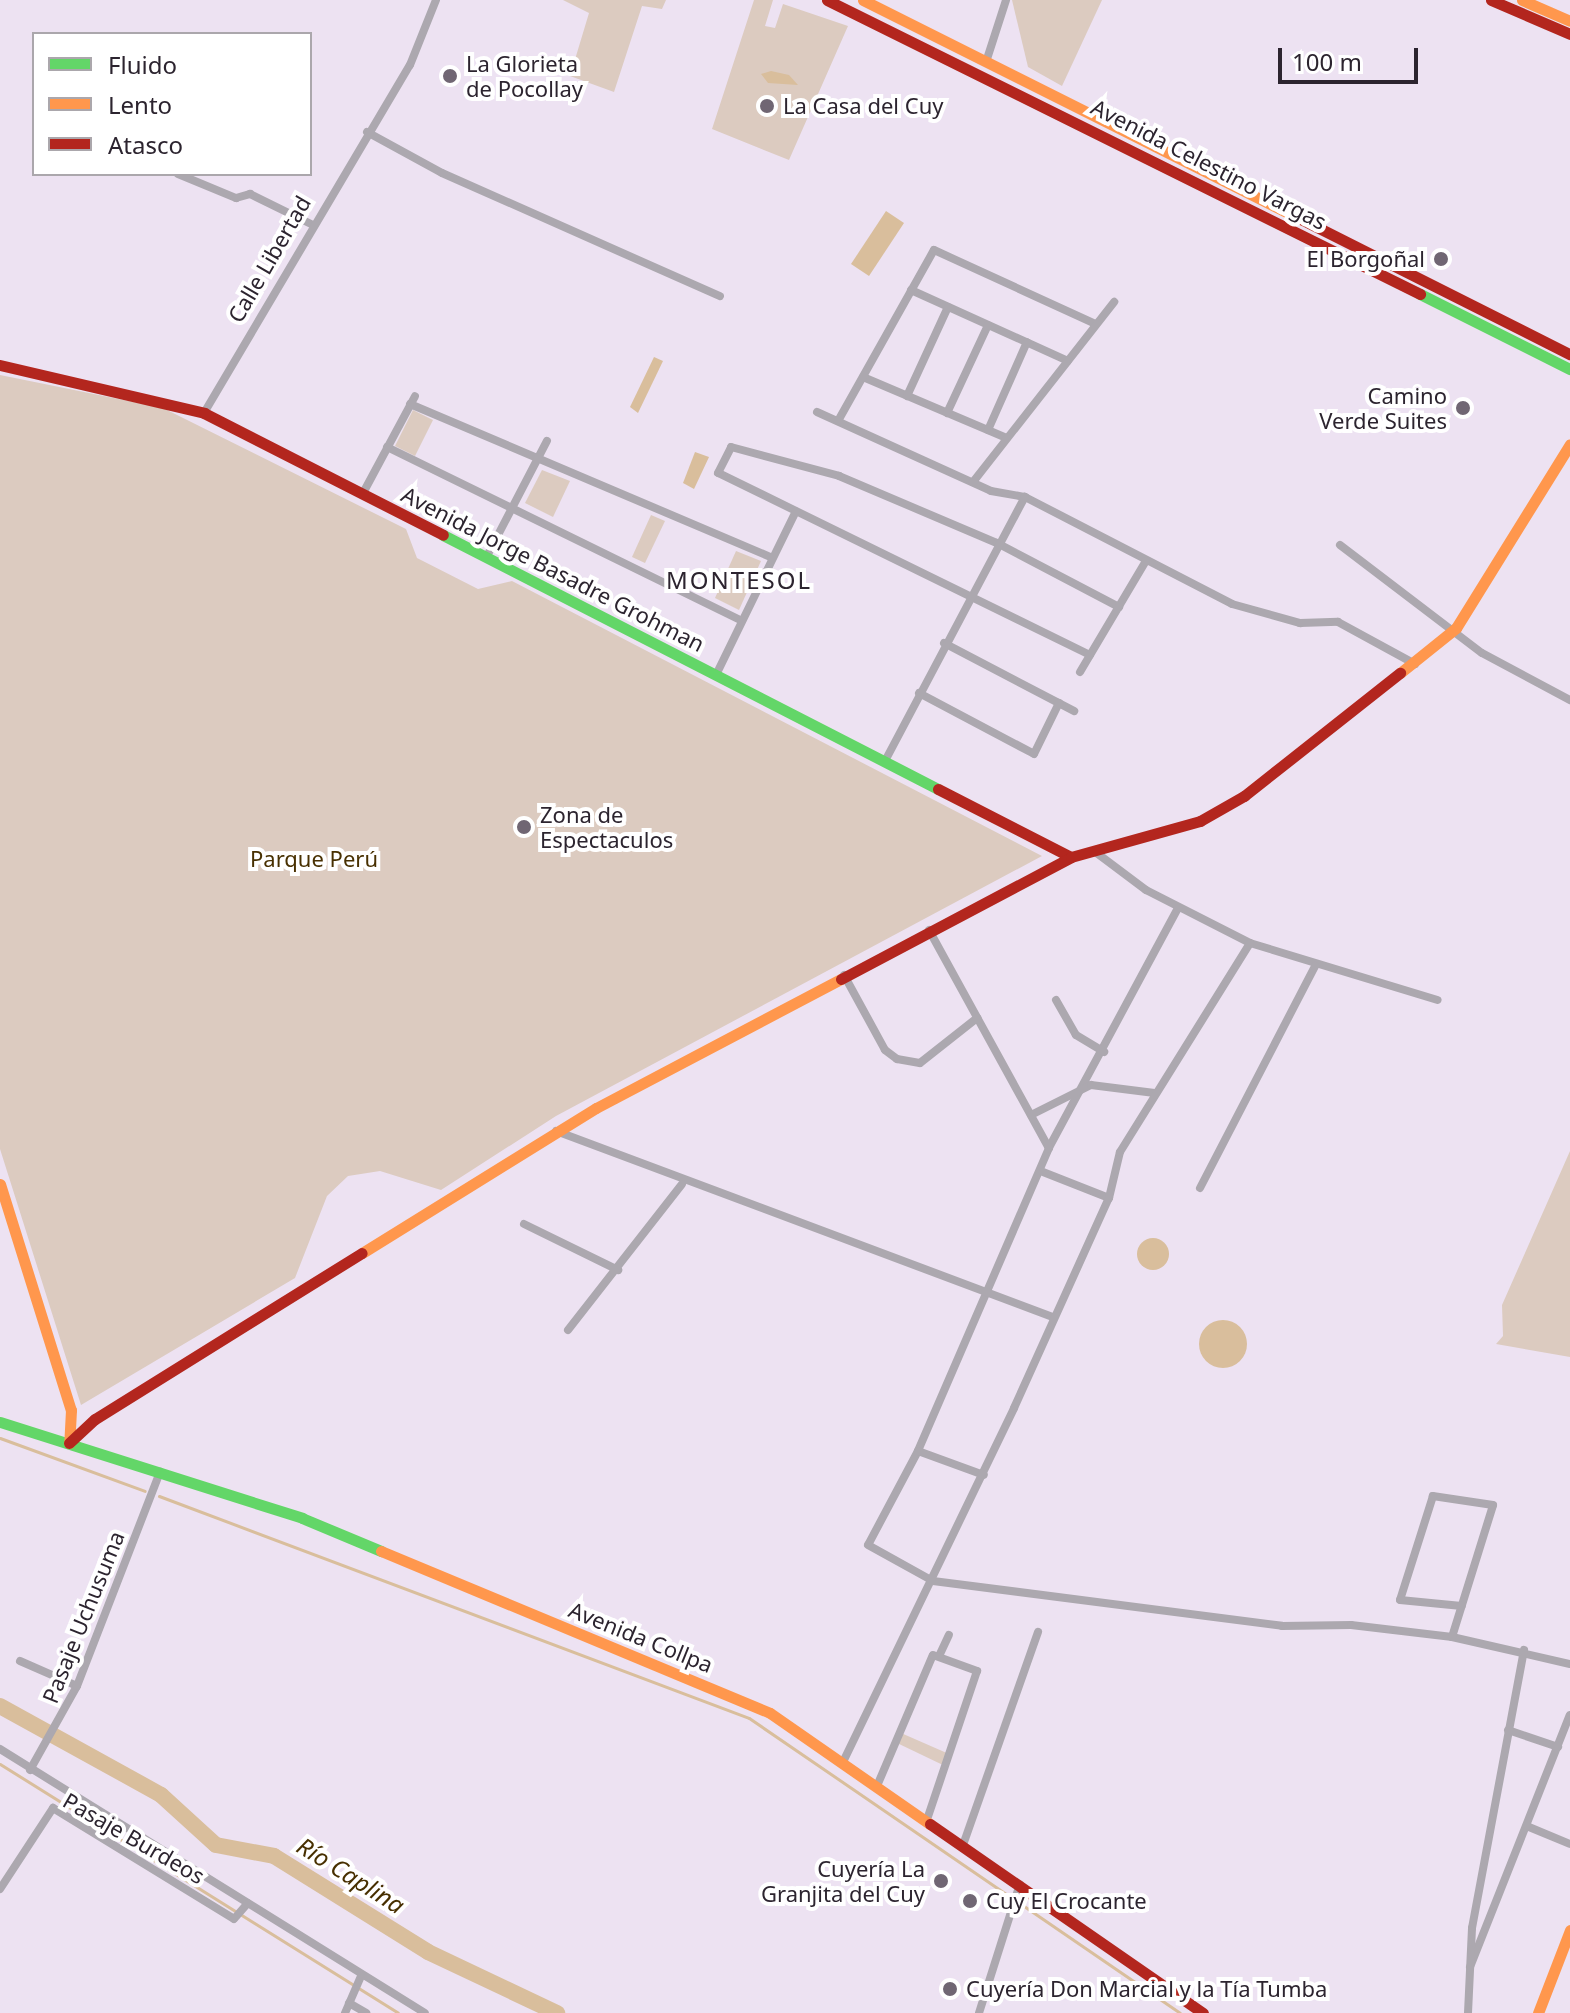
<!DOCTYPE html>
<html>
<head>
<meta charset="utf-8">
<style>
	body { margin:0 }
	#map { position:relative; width:1570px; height:2013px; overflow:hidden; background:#ede2f2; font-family:"Noto Sans",sans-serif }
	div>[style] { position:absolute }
	.green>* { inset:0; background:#dccbc0 }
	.water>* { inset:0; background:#d9be9c }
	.round { border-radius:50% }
	.stream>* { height:3px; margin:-1.5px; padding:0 1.5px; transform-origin:1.5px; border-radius:1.5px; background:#d9be9c }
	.river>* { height:16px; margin:-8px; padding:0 8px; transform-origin:8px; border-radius:8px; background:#d9be9c }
	.street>* { height:8px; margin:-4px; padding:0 4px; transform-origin:4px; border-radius:4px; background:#aca8af }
	.fast>* { height:11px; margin:-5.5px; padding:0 5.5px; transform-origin:5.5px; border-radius:5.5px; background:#63d668 }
	.slow>* { height:11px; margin:-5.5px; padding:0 5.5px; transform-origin:5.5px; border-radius:5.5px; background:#ff974d }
	.jam>* { height:11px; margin:-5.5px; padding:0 5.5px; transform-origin:5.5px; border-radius:5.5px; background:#b3261e }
	.dots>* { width:22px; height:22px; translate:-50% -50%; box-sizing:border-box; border:4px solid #fff; border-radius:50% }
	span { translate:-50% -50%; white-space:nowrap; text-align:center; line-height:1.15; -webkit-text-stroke:8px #fff; paint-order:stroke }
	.poi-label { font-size:22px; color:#2c242f }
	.left { translate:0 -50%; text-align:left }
	.right { translate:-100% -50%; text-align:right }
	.street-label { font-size:22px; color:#2c242f }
	.park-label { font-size:22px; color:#483001 }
	.neighbourhood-label { font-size:24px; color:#2c242f; letter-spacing:2px }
	.water-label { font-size:24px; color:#472f00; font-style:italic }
	.legend { position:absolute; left:32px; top:32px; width:280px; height:144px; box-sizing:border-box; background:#fff; border:2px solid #aba7ac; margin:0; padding:10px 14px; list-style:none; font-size:24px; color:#2c242f }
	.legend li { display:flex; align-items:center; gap:16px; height:40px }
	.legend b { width:40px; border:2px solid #aba7ac }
	.scale { position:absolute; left:1278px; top:48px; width:140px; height:36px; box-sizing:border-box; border:4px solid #2c242f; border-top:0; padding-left:10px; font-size:24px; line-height:28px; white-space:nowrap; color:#2c242f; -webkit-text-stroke:6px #fff; paint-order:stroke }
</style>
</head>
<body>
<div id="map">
	<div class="green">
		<i style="clip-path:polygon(666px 0,662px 9px,642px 6px,614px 92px,570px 76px,589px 13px,563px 0)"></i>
		<i style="clip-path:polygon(754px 0,773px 0,765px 26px,775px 28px,783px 4px,848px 26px,789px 160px,712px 129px)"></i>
		<i style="clip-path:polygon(1012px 0,1102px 0,1062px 86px,1028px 67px)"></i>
		<i style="clip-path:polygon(0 375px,163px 408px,406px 529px,417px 558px,478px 589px,512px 581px,1042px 856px,556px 1116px,441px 1190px,380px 1171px,348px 1176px,327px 1196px,295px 1278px,81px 1405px,0 1149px)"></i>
		<i style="clip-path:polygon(413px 410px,433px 420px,415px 456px,395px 446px)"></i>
		<i style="clip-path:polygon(542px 470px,570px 481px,553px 517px,525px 503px)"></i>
		<i style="clip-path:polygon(651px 515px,665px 521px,645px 563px,632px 557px)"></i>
		<i style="clip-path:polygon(736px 551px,761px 561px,739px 610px,715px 598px)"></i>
		<i style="clip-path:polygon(1570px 1151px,1570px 1357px,1496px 1344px,1503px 1336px,1502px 1305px)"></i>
		<i style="clip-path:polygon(901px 1733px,949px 1754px,945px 1766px,897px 1743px)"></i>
	</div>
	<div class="water">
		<i style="clip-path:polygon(771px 71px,789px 75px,798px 85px,768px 83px,761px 74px)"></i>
		<i style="clip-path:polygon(886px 211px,904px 223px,869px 276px,851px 264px)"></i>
		<i style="clip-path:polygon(654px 357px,663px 361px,638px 413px,630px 407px)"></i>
		<i style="clip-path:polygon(695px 452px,709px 457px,694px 489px,683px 483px)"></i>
		<i class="round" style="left:1137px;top:1238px;width:32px;height:32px"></i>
		<i class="round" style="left:1199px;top:1320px;width:48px;height:48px"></i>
	</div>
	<div class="stream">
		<i style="left:0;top:1438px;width:154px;rotate:20.1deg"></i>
		<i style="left:159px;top:1496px;width:630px;rotate:20.62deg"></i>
		<i style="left:749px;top:1718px;width:311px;rotate:34.4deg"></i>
		<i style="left:0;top:1764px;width:469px;rotate:32deg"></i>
		<i style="left:1018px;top:1902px;width:196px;rotate:34.4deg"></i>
	</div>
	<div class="river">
		<i style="left:0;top:1706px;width:184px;rotate:28.9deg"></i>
		<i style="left:161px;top:1795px;width:74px;rotate:42.3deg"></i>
		<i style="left:216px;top:1845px;width:59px;rotate:10.7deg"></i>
		<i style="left:274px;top:1856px;width:181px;rotate:31.9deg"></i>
		<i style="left:428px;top:1952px;width:143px;rotate:25.3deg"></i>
	</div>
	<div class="street">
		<i style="left:987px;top:59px;width:62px;rotate:-72.1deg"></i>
		<i style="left:367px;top:132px;width:85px;rotate:28.7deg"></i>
		<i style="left:442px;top:173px;width:304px;rotate:23.9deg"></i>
		<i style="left:178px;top:174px;width:63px;rotate:22.5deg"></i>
		<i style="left:236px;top:198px;width:15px;rotate:-16deg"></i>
		<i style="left:250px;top:194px;width:68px;rotate:26.2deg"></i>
		<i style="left:911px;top:290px;width:172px;rotate:24.3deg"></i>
		<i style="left:863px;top:377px;width:156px;rotate:23deg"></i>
		<i style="left:907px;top:396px;width:98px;rotate:-65.3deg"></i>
		<i style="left:410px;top:404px;width:393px;rotate:23deg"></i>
		<i style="left:817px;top:412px;width:191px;rotate:24.4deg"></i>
		<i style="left:991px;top:491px;width:35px;rotate:10deg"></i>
		<i style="left:1025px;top:497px;width:233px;rotate:27.3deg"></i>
		<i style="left:1232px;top:604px;width:71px;rotate:15.6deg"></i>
		<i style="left:1300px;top:623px;width:38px;rotate:-2deg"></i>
		<i style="left:1338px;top:622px;width:88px;rotate:28.6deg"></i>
		<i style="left:204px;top:413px;width:404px;rotate:-59.4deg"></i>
		<i style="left:410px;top:65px;width:70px;rotate:-68.2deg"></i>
		<i style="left:947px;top:413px;width:97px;rotate:-65deg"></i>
		<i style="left:838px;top:421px;width:196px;rotate:-60.7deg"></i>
		<i style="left:934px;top:250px;width:178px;rotate:24.6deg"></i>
		<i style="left:988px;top:430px;width:96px;rotate:-66.1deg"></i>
		<i style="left:387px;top:447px;width:395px;rotate:26.1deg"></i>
		<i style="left:973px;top:482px;width:229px;rotate:-51.9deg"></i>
		<i style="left:362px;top:495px;width:112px;rotate:-61.8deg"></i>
		<i style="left:1340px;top:545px;width:178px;rotate:37.3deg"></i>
		<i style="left:1482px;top:653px;width:100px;rotate:28.1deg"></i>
		<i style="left:486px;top:558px;width:132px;rotate:-62.5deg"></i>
		<i style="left:944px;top:643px;width:147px;rotate:27.6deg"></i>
		<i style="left:1090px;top:655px;width:414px;rotate:-153.9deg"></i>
		<i style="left:718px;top:473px;width:29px;rotate:-63deg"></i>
		<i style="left:731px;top:447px;width:112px;rotate:15deg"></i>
		<i style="left:839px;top:476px;width:172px;rotate:23deg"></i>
		<i style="left:997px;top:543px;width:138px;rotate:27.7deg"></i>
		<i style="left:1080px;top:672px;width:129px;rotate:-59.3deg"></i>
		<i style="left:716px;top:675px;width:182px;rotate:-64deg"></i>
		<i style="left:919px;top:693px;width:130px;rotate:27.9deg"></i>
		<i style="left:1034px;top:754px;width:57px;rotate:-63.9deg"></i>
		<i style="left:885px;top:761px;width:299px;rotate:-62.1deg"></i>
		<i style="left:1094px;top:851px;width:65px;rotate:36.9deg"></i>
		<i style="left:1146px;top:890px;width:117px;rotate:27deg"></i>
		<i style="left:1250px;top:943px;width:196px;rotate:16.9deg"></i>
		<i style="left:1178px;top:908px;width:272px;rotate:118.3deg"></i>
		<i style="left:1049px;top:1148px;width:330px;rotate:113.4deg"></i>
		<i style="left:918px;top:1451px;width:106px;rotate:118deg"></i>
		<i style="left:868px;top:1545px;width:74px;rotate:29deg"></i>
		<i style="left:933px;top:1581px;width:352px;rotate:7.3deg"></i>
		<i style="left:1282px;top:1626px;width:69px;rotate:-0.8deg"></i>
		<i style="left:1351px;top:1625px;width:102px;rotate:6.8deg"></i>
		<i style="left:1452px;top:1637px;width:121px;rotate:12.9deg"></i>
		<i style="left:929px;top:930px;width:249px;rotate:61.2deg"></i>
		<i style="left:844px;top:975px;width:85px;rotate:61.3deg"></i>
		<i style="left:885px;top:1050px;width:15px;rotate:37deg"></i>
		<i style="left:897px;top:1059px;width:23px;rotate:10deg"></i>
		<i style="left:920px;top:1063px;width:73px;rotate:-38.3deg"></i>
		<i style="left:1056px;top:1000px;width:40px;rotate:60.3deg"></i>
		<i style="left:1076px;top:1035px;width:33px;rotate:31deg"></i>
		<i style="left:1031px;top:1115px;width:67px;rotate:-26.6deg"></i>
		<i style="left:1091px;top:1085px;width:64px;rotate:7.1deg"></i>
		<i style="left:556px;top:1131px;width:531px;rotate:20.52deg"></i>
		<i style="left:1043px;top:1172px;width:71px;rotate:21.5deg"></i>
		<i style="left:1200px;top:1188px;width:250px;rotate:-62.6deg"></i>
		<i style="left:524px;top:1224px;width:105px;rotate:26.1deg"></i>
		<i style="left:568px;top:1330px;width:185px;rotate:-52deg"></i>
		<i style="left:918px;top:1451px;width:70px;rotate:20deg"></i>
		<i style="left:1452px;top:1637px;width:138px;rotate:-72.7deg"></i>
		<i style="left:1493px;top:1505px;width:61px;rotate:-171.5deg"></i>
		<i style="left:1433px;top:1496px;width:109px;rotate:107.6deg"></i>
		<i style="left:1400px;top:1600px;width:62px;rotate:5.5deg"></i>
		<i style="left:940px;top:1654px;width:21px;rotate:-65deg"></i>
		<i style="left:20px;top:1661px;width:62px;rotate:23.7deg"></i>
		<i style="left:1508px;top:1730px;width:53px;rotate:18.8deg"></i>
		<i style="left:0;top:1749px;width:500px;rotate:31.85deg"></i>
		<i style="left:843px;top:1762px;width:393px;rotate:-64.2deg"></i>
		<i style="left:1014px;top:1408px;width:230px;rotate:-65.7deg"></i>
		<i style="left:1109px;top:1198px;width:47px;rotate:-76.6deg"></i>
		<i style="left:1120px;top:1152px;width:246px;rotate:-58.1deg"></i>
		<i style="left:30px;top:1770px;width:96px;rotate:-60.8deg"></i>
		<i style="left:77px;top:1686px;width:230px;rotate:-68.8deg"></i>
		<i style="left:877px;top:1786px;width:142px;rotate:-66.9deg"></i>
		<i style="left:933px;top:1655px;width:47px;rotate:20deg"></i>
		<i style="left:977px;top:1671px;width:157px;rotate:108.6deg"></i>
		<i style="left:1529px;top:1827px;width:44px;rotate:22.5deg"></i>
		<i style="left:963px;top:1845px;width:226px;rotate:-70.6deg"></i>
		<i style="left:0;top:1889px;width:97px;rotate:-56.8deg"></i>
		<i style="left:53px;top:1808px;width:212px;rotate:31.5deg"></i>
		<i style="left:234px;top:1919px;width:21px;rotate:-49deg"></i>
		<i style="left:1470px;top:1967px;width:271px;rotate:-68.4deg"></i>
		<i style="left:349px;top:2003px;width:20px;rotate:30deg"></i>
		<i style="left:345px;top:2013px;width:40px;rotate:-66.6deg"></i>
		<i style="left:979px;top:2013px;width:135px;rotate:-72.4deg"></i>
		<i style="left:1468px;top:2013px;width:85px;rotate:-87.3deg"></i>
		<i style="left:1472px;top:1928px;width:283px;rotate:-79.4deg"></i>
	</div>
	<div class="fast">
		<i style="left:1420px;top:294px;width:168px;rotate:26.6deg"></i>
		<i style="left:443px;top:535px;width:556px;rotate:27.16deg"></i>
		<i style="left:0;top:1422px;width:317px;rotate:17.6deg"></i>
		<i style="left:302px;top:1518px;width:86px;rotate:22.7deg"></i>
	</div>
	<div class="slow">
		<i style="left:863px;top:0;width:490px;rotate:26.6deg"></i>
		<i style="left:1522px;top:0;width:52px;rotate:23.6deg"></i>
		<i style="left:1400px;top:673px;width:72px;rotate:-38.8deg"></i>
		<i style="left:1456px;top:628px;width:216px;rotate:-58.2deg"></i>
		<i style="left:0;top:1184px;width:237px;rotate:72.6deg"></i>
		<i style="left:71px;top:1410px;width:33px;rotate:93deg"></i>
		<i style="left:362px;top:1253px;width:275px;rotate:-31.8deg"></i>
		<i style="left:596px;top:1108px;width:277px;rotate:-27.8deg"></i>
		<i style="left:381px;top:1551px;width:421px;rotate:22.6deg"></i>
		<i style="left:770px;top:1713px;width:195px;rotate:34.8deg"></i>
		<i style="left:1538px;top:2013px;width:89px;rotate:-68.9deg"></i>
	</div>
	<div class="jam">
		<i style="left:827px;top:0;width:662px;rotate:26.37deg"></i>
		<i style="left:1491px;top:0;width:86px;rotate:23.3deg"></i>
		<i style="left:1301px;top:219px;width:301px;rotate:26.7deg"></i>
		<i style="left:0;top:365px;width:210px;rotate:13.2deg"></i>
		<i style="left:204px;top:413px;width:268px;rotate:27deg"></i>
		<i style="left:938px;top:789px;width:149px;rotate:27.1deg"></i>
		<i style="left:841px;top:979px;width:260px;rotate:-27.9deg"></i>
		<i style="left:1071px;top:857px;width:134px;rotate:-15.6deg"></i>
		<i style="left:1200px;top:821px;width:51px;rotate:-29.6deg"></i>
		<i style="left:1244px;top:796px;width:199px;rotate:-38.3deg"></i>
		<i style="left:69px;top:1443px;width:35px;rotate:-43deg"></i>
		<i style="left:95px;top:1419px;width:314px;rotate:-31.9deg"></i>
		<i style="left:930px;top:1824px;width:332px;rotate:34.7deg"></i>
	</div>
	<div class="dots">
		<i style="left:450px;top:76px;background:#706673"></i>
		<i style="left:767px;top:106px;background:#706673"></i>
		<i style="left:1441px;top:259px;background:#706673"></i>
		<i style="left:1463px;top:408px;background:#706673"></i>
		<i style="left:524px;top:827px;background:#706673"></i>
		<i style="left:941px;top:1881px;background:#706673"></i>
		<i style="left:970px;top:1901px;background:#706673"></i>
		<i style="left:950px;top:1989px;background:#706673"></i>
	</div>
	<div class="poi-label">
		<span class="left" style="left:466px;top:76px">La Glorieta<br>de Pocollay</span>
		<span class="left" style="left:783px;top:106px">La Casa del Cuy</span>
		<span class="right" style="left:1425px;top:259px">El Borgoñal</span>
		<span class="right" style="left:1447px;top:408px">Camino<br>Verde Suites</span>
		<span class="left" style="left:540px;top:827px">Zona de<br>Espectaculos</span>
		<span class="right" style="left:925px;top:1881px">Cuyería La<br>Granjita del Cuy</span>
		<span class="left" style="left:986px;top:1901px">Cuy El Crocante</span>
		<span class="left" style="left:966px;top:1989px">Cuyería Don Marcial y la Tía Tumba</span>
	</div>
	<div class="street-label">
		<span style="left:1209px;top:164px;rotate:27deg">Avenida Celestino Vargas</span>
		<span style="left:269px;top:259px;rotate:-60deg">Calle Libertad</span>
		<span style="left:553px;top:569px;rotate:27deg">Avenida Jorge Basadre Grohman</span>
		<span style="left:83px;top:1617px;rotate:-68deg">Pasaje Uchusuma</span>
		<span style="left:641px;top:1637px;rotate:22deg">Avenida Collpa</span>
		<span style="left:134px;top:1838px;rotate:30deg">Pasaje Burdeos</span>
	</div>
	<div class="park-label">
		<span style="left:314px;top:859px">Parque Perú</span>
	</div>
	<div class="neighbourhood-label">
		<span style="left:739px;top:580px">MONTESOL</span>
	</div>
	<div class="water-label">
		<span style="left:351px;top:1875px;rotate:32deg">Río Caplina</span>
	</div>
	<ul class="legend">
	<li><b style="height:10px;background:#63d668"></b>Fluido</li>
	<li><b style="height:10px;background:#ff974d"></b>Lento</li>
	<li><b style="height:10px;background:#b3261e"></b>Atasco</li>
	</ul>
	<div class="scale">100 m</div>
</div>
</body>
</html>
